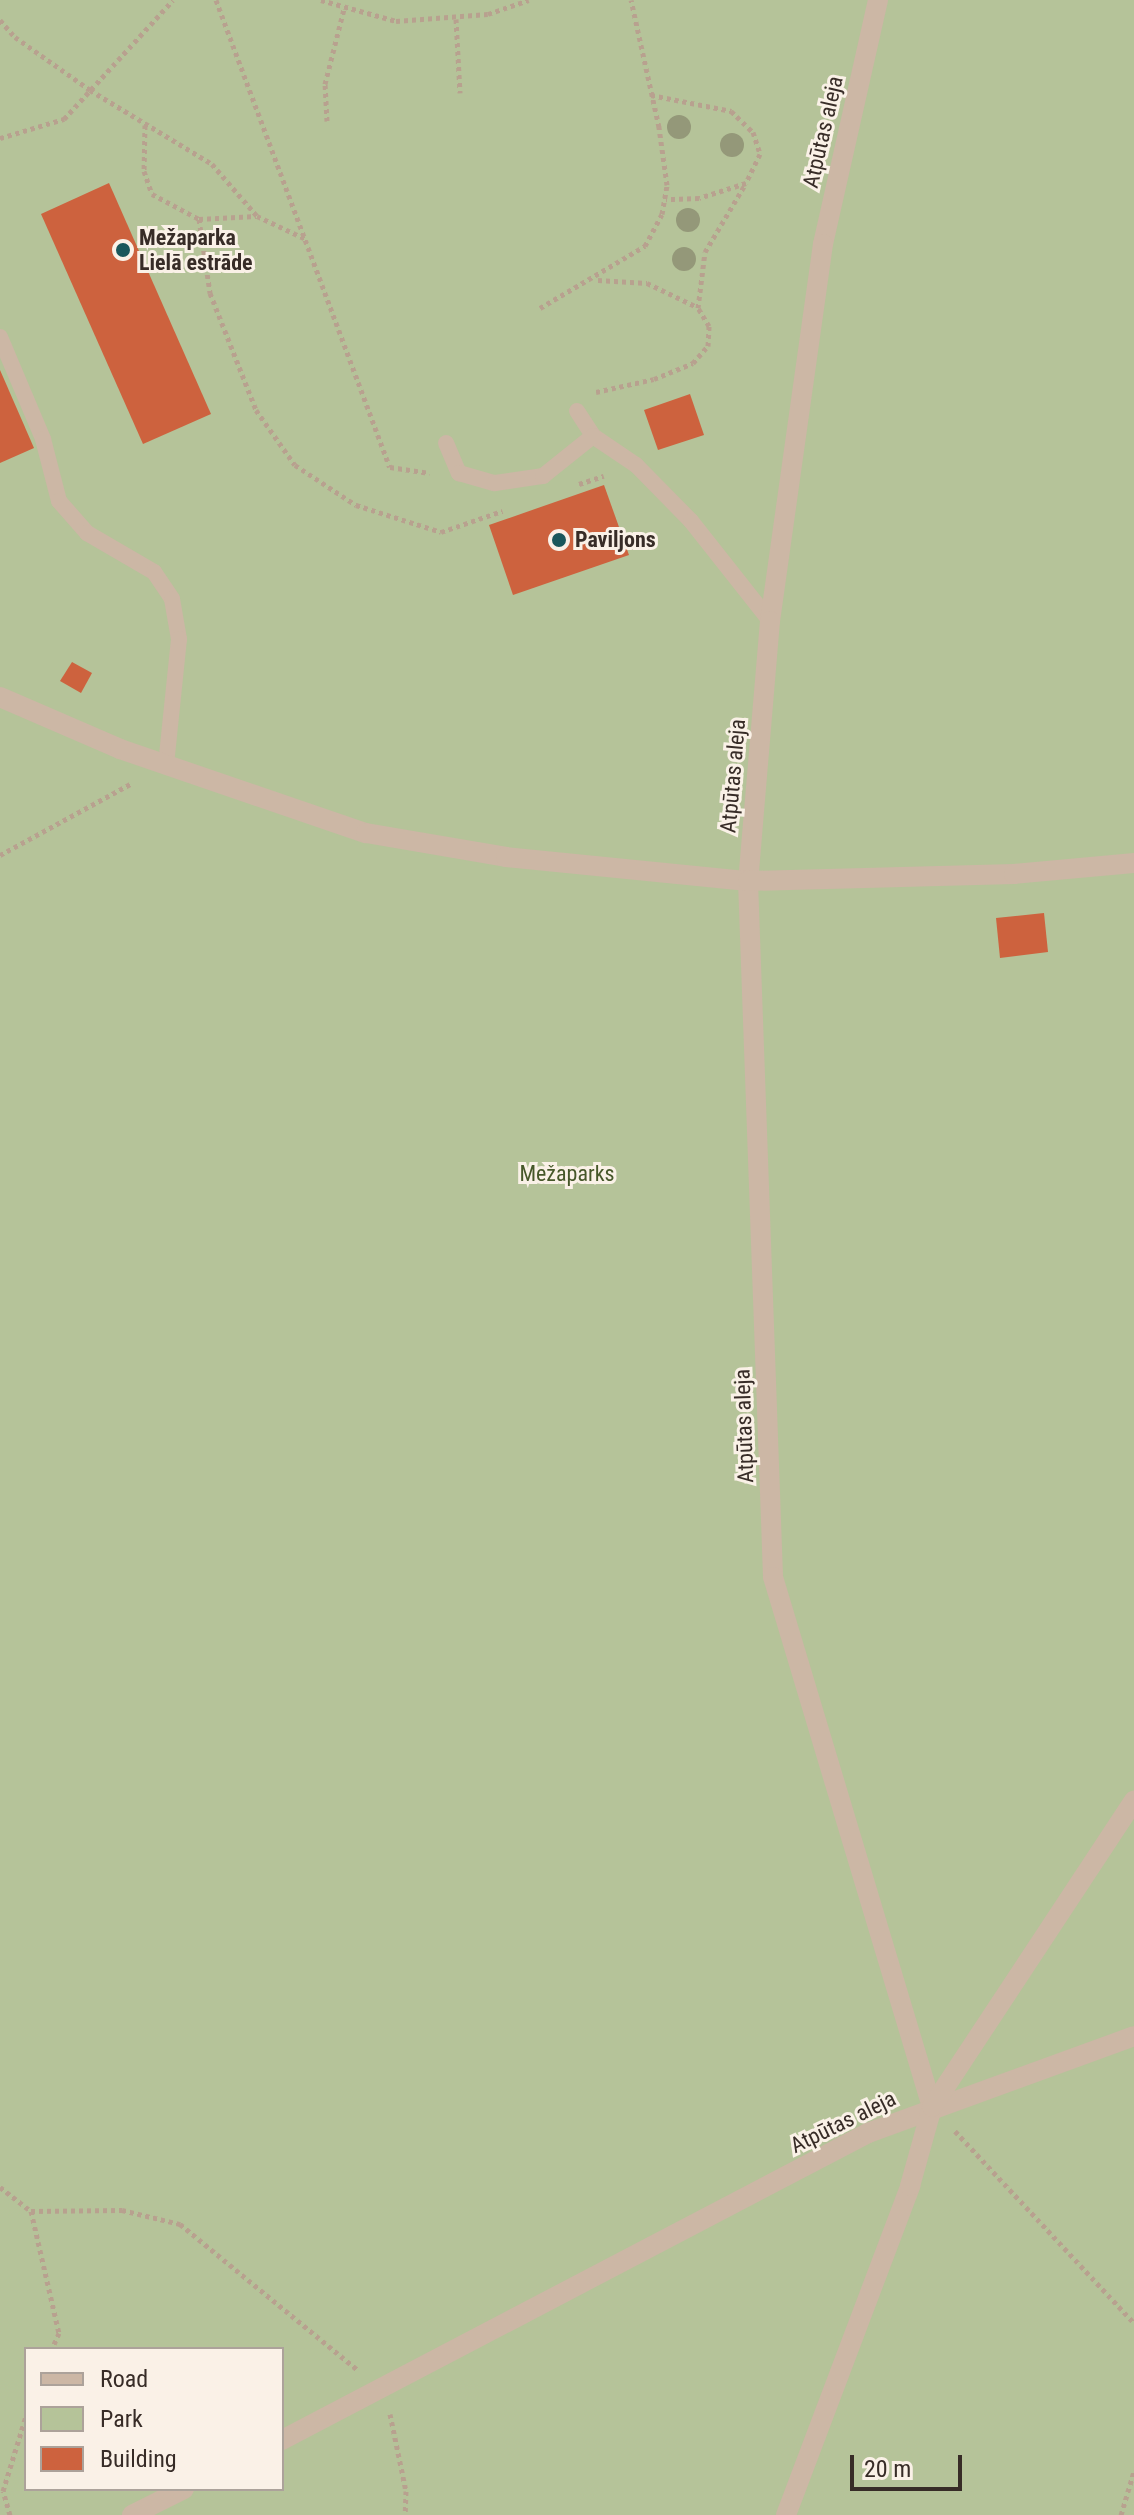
<!DOCTYPE html>
<html>
<head>
<meta charset="utf-8">
<style>
	body { margin:0 }
	#map { position:relative; width:1134px; height:2515px; overflow:hidden; background:#f3e7da; font-family:"Roboto Condensed",sans-serif }
	div>[style] { position:absolute }
	.green>* { inset:0; background:#b5c399 }
	.building>* { inset:0; background:#cd623e }
	.path>* { height:5px; margin-top:-2.5px; transform-origin:0; background:repeating-linear-gradient(90deg,#b8a18f 0 4px,transparent 0 8px) }
	.lane>* { height:16px; margin:-8px; padding:0 8px; transform-origin:8px; border-radius:8px; background:#ccb7a5 }
	.street>* { height:20px; margin:-10px; padding:0 10px; transform-origin:10px; border-radius:10px; background:#ccb7a5 }
	.trees>* { width:24px; height:24px; margin:-12px; border-radius:50%; background:#949879 }
	.dots>* { width:22px; height:22px; translate:-50% -50%; box-sizing:border-box; border:4px solid #faf1e7; border-radius:50% }
	span { translate:-50% -50%; white-space:nowrap; text-align:center; line-height:1.15; -webkit-text-stroke:6px #faf1e7; paint-order:stroke }
	.street-label { font-size:22px; color:#372c27 }
	.poi-label { font-size:22px; color:#372c27; font-weight:700 }
	.left { translate:0 -50%; text-align:left }
	.park-label { font-size:22px; color:#465729 }
	.legend { position:absolute; left:24px; top:2347px; width:260px; height:144px; box-sizing:border-box; background:#faf1e7; border:2px solid #aca29a; margin:0; padding:10px 14px; list-style:none; font-size:24px; color:#372c27 }
	.legend li { display:flex; align-items:center; gap:16px; height:40px }
	.legend b { width:40px; border:2px solid #aca29a }
	.scale { position:absolute; left:850px; top:2455px; width:112px; height:36px; box-sizing:border-box; border:4px solid #372c27; border-top:0; padding-left:10px; font-size:24px; line-height:28px; white-space:nowrap; color:#372c27; -webkit-text-stroke:6px #faf1e7; paint-order:stroke }
</style>
</head>
<body>
<div id="map">
	<div class="green">
		<i style="clip-path:polygon(evenodd,0 0,1134px 0,1134px 2515px,0 2515px,0 0,26px 2349px,282px 2349px,282px 2489px,26px 2489px,26px 2349px)"></i>
	</div>
	<div class="building">
		<i style="clip-path:polygon(109px 183px,211px 414px,143px 444px,41px 214px)"></i>
		<i style="clip-path:polygon(0 370px,34px 448px,0 463px)"></i>
		<i style="clip-path:polygon(690px 394px,704px 435px,658px 450px,644px 410px)"></i>
		<i style="clip-path:polygon(604px 485px,629px 555px,513px 595px,489px 525px)"></i>
		<i style="clip-path:polygon(72px 662px,92px 673px,81px 693px,60px 681px)"></i>
		<i style="clip-path:polygon(1044px 913px,1048px 952px,1000px 958px,996px 918px)"></i>
	</div>
	<div class="path">
		<i style="left:216px;top:0;width:498px;rotate:69.6deg"></i>
		<i style="left:390px;top:467px;width:40px;rotate:8.5deg"></i>
		<i style="left:321px;top:0;width:78px;rotate:15.6deg"></i>
		<i style="left:396px;top:21px;width:92px;rotate:-4.4deg"></i>
		<i style="left:488px;top:14px;width:43px;rotate:-18.9deg"></i>
		<i style="left:456px;top:19px;width:74px;rotate:86.9deg"></i>
		<i style="left:0;top:20px;width:23px;rotate:49deg"></i>
		<i style="left:15px;top:37px;width:92px;rotate:35.2deg"></i>
		<i style="left:90px;top:90px;width:143px;rotate:31.2deg"></i>
		<i style="left:212px;top:164px;width:69px;rotate:49.1deg"></i>
		<i style="left:257px;top:216px;width:54px;rotate:25.1deg"></i>
		<i style="left:651px;top:95px;width:82px;rotate:11.3deg"></i>
		<i style="left:731px;top:111px;width:30px;rotate:44deg"></i>
		<i style="left:753px;top:132px;width:23px;rotate:72deg"></i>
		<i style="left:760px;top:154px;width:32px;rotate:116deg"></i>
		<i style="left:746px;top:183px;width:49px;rotate:162.3deg"></i>
		<i style="left:699px;top:198px;width:33px;rotate:178deg"></i>
		<i style="left:327px;top:121px;width:37px;rotate:-93deg"></i>
		<i style="left:325px;top:84px;width:77px;rotate:-75.8deg"></i>
		<i style="left:145px;top:125px;width:46px;rotate:91.2deg"></i>
		<i style="left:144px;top:171px;width:24px;rotate:71deg"></i>
		<i style="left:152px;top:194px;width:53px;rotate:28deg"></i>
		<i style="left:199px;top:219px;width:57px;rotate:-3deg"></i>
		<i style="left:0;top:138px;width:67px;rotate:-16.5deg"></i>
		<i style="left:64px;top:119px;width:161px;rotate:-47.5deg"></i>
		<i style="left:199px;top:219px;width:75px;rotate:81.5deg"></i>
		<i style="left:210px;top:293px;width:126px;rotate:68.5deg"></i>
		<i style="left:256px;top:410px;width:67px;rotate:54.7deg"></i>
		<i style="left:295px;top:465px;width:73px;rotate:33.3deg"></i>
		<i style="left:356px;top:505px;width:89px;rotate:17.6deg"></i>
		<i style="left:441px;top:532px;width:65px;rotate:-19deg"></i>
		<i style="left:598px;top:280px;width:49px;rotate:3.5deg"></i>
		<i style="left:647px;top:283px;width:55px;rotate:25.6deg"></i>
		<i style="left:540px;top:308px;width:122px;rotate:-30.6deg"></i>
		<i style="left:645px;top:246px;width:36px;rotate:-62deg"></i>
		<i style="left:662px;top:214px;width:29px;rotate:-80deg"></i>
		<i style="left:667px;top:185px;width:59px;rotate:-97.9deg"></i>
		<i style="left:659px;top:127px;width:130px;rotate:-102.4deg"></i>
		<i style="left:596px;top:392px;width:59px;rotate:-12.6deg"></i>
		<i style="left:654px;top:379px;width:42px;rotate:-22.3deg"></i>
		<i style="left:693px;top:363px;width:23px;rotate:-49deg"></i>
		<i style="left:708px;top:346px;width:20px;rotate:-87deg"></i>
		<i style="left:709px;top:326px;width:21px;rotate:-121deg"></i>
		<i style="left:698px;top:308px;width:56px;rotate:-82.9deg"></i>
		<i style="left:705px;top:252px;width:80px;rotate:-59.3deg"></i>
		<i style="left:579px;top:484px;width:26px;rotate:-18deg"></i>
		<i style="left:0;top:855px;width:150px;rotate:-28.6deg"></i>
		<i style="left:955px;top:2131px;width:262px;rotate:47deg"></i>
		<i style="left:0;top:2187px;width:39px;rotate:38deg"></i>
		<i style="left:31px;top:2211px;width:91px;rotate:-0.6deg"></i>
		<i style="left:122px;top:2210px;width:60px;rotate:13.6deg"></i>
		<i style="left:180px;top:2224px;width:230px;rotate:39.4deg"></i>
		<i style="left:31px;top:2211px;width:125px;rotate:77.1deg"></i>
		<i style="left:59px;top:2333px;width:17px;rotate:114deg"></i>
		<i style="left:390px;top:2414px;width:79px;rotate:78.3deg"></i>
		<i style="left:406px;top:2491px;width:24px;rotate:92deg"></i>
		<i style="left:10px;top:2515px;width:25px;rotate:-106deg"></i>
		<i style="left:3px;top:2491px;width:78px;rotate:-73deg"></i>
		<i style="left:1121px;top:2515px;width:46px;rotate:-73.5deg"></i>
	</div>
	<div class="lane">
		<i style="left:0;top:337px;width:111px;rotate:67.1deg"></i>
		<i style="left:43px;top:439px;width:64px;rotate:75.5deg"></i>
		<i style="left:59px;top:501px;width:43px;rotate:48.8deg"></i>
		<i style="left:87px;top:533px;width:78px;rotate:30.2deg"></i>
		<i style="left:154px;top:572px;width:32px;rotate:56deg"></i>
		<i style="left:172px;top:599px;width:41px;rotate:80.1deg"></i>
		<i style="left:179px;top:639px;width:126px;rotate:95.9deg"></i>
		<i style="left:577px;top:411px;width:30px;rotate:57deg"></i>
		<i style="left:593px;top:436px;width:52px;rotate:34deg"></i>
		<i style="left:636px;top:465px;width:78px;rotate:45.5deg"></i>
		<i style="left:691px;top:521px;width:127px;rotate:51.7deg"></i>
		<i style="left:446px;top:443px;width:33px;rotate:67deg"></i>
		<i style="left:459px;top:473px;width:37px;rotate:16deg"></i>
		<i style="left:495px;top:483px;width:49px;rotate:-8.3deg"></i>
		<i style="left:543px;top:476px;width:64px;rotate:-38.7deg"></i>
	</div>
	<div class="street">
		<i style="left:878px;top:0;width:250px;rotate:102.7deg"></i>
		<i style="left:823px;top:244px;width:381px;rotate:98deg"></i>
		<i style="left:770px;top:621px;width:261px;rotate:94.8deg"></i>
		<i style="left:748px;top:881px;width:696px;rotate:87.94deg"></i>
		<i style="left:773px;top:1577px;width:553px;rotate:73.3deg"></i>
		<i style="left:0;top:697px;width:131px;rotate:23.4deg"></i>
		<i style="left:120px;top:749px;width:260px;rotate:18.9deg"></i>
		<i style="left:366px;top:833px;width:142px;rotate:9.7deg"></i>
		<i style="left:506px;top:857px;width:243px;rotate:5.7deg"></i>
		<i style="left:748px;top:881px;width:266px;rotate:-1.5deg"></i>
		<i style="left:1014px;top:874px;width:121px;rotate:-5.2deg"></i>
		<i style="left:282px;top:2440px;width:662px;rotate:-27.65deg"></i>
		<i style="left:868px;top:2133px;width:283px;rotate:-20deg"></i>
		<i style="left:132px;top:2515px;width:58px;rotate:-26.6deg"></i>
		<i style="left:786px;top:2515px;width:352px;rotate:-69.3deg"></i>
		<i style="left:910px;top:2186px;width:82px;rotate:-74.4deg"></i>
		<i style="left:932px;top:2107px;width:367px;rotate:-56.6deg"></i>
	</div>
	<div class="trees">
		<i style="left:679px;top:127px"></i>
		<i style="left:732px;top:145px"></i>
		<i style="left:688px;top:220px"></i>
		<i style="left:684px;top:259px"></i>
	</div>
	<div class="dots">
		<i style="left:123px;top:250px;background:#1a575b"></i>
		<i style="left:559px;top:540px;background:#1a575b"></i>
	</div>
	<div class="street-label">
		<span style="left:823px;top:132px;rotate:-77deg">Atpūtas aleja</span>
		<span style="left:733px;top:776px;rotate:-85deg">Atpūtas aleja</span>
		<span style="left:744px;top:1426px;rotate:-92deg">Atpūtas aleja</span>
		<span style="left:843px;top:2122px;rotate:-26deg">Atpūtas aleja</span>
	</div>
	<div class="poi-label">
		<span class="left" style="left:139px;top:250px">Mežaparka<br>Lielā estrāde</span>
		<span class="left" style="left:575px;top:540px">Paviljons</span>
	</div>
	<div class="park-label">
		<span style="left:567px;top:1174px">Mežaparks</span>
	</div>
	<ul class="legend">
	<li><b style="height:10px;background:#ccb7a5"></b>Road</li>
	<li><b style="height:22px;background:#b5c399"></b>Park</li>
	<li><b style="height:22px;background:#cd623e"></b>Building</li>
	</ul>
	<div class="scale">20 m</div>
</div>
</body>
</html>
